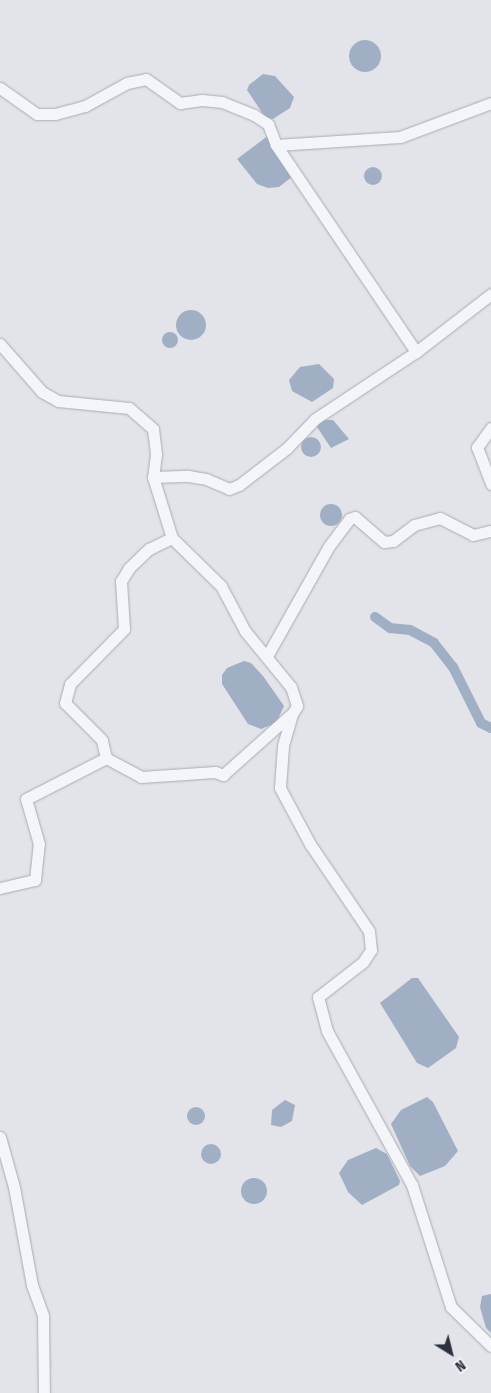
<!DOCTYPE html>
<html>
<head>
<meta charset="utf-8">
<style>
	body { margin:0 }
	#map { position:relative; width:491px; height:1393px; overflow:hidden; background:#e2e4e9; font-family:"Fira Sans Condensed",sans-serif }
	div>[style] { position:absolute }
	.water>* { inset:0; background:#a1afc5 }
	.round { border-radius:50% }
	.canal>* { height:10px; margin:-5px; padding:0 5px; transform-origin:5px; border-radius:5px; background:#a1afc5 }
	.roads { filter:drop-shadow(0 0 1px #a8abb3) drop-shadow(0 0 1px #a8abb3) }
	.minor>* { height:11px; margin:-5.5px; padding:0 5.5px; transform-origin:5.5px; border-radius:5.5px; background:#f4f5f8 }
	span { translate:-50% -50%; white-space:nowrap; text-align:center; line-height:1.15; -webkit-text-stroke:4.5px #f1f3f6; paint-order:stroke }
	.north { position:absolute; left:426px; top:1328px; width:50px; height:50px; -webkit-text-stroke:4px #f1f3f6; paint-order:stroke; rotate:144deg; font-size:14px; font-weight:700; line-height:20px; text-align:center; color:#2c313f }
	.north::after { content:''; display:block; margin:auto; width:18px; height:22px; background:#2c313f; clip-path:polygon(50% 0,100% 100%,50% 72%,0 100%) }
</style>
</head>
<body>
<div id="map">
	<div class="water">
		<i class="round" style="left:349px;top:40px;width:32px;height:32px"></i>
		<i style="clip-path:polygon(263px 74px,275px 76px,294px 97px,290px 108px,273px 119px,265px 117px,247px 90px,249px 85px)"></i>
		<i style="clip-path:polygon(269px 135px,293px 176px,279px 187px,268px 188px,257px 184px,237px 159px)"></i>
		<i class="round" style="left:364px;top:167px;width:18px;height:18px"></i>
		<i class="round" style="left:176px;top:310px;width:30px;height:30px"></i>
		<i class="round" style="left:162px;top:332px;width:16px;height:16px"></i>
		<i style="clip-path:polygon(319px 364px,334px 379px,333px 388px,312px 402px,292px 391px,289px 380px,300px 367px)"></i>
		<i style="clip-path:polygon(322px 420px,333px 420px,349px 439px,331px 448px,317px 427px)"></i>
		<i class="round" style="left:301px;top:437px;width:20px;height:20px"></i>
		<i class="round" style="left:320px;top:504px;width:22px;height:22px"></i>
		<i style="clip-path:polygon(244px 661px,251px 663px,263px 676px,284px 706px,276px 723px,261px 729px,248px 724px,222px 684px,222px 675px,227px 668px)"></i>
		<i style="clip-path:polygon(412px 978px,418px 978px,459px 1037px,456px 1048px,428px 1068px,417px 1063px,380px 1003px)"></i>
		<i style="clip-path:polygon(427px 1097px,433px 1102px,458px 1151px,445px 1166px,420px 1176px,410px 1166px,391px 1124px,401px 1110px)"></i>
		<i style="clip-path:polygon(285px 1100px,295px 1105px,292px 1121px,281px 1127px,271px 1125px,272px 1110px)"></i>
		<i class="round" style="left:187px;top:1107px;width:18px;height:18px"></i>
		<i class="round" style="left:201px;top:1144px;width:20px;height:20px"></i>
		<i style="clip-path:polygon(376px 1148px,387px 1154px,400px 1181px,399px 1185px,362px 1205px,348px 1192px,339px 1173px,348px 1160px)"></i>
		<i class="round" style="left:241px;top:1178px;width:26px;height:26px"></i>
		<i style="clip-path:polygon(491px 1294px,491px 1333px,486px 1328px,480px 1307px,482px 1296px)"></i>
	</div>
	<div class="canal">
		<i style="left:375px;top:617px;width:19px;rotate:36deg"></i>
		<i style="left:390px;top:628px;width:20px;rotate:6deg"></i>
		<i style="left:410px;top:630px;width:27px;rotate:28deg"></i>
		<i style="left:434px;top:643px;width:31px;rotate:52deg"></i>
		<i style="left:453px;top:667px;width:63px;rotate:63.4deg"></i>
		<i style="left:481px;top:723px;width:11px;rotate:27deg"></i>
	</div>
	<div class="roads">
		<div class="minor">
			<i style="left:0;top:88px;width:45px;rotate:35.1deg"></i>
			<i style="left:37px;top:114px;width:18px"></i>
			<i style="left:55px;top:114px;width:31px;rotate:-15deg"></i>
			<i style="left:85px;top:106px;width:48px;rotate:-28.7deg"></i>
			<i style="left:127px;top:83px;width:19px;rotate:-12deg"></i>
			<i style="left:146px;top:79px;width:42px;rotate:35.2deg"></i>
			<i style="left:180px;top:103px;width:22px;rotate:-8deg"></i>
			<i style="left:202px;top:100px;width:20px;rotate:6deg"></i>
			<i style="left:222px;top:102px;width:35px;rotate:22deg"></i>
			<i style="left:254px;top:115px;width:17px;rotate:33deg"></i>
			<i style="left:268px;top:124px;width:22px;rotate:69deg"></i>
			<i style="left:276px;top:145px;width:124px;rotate:-3.7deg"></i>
			<i style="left:400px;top:137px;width:97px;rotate:-20.5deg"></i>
			<i style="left:276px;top:145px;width:250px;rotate:55.9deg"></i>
			<i style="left:0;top:344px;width:64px;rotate:48.8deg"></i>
			<i style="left:42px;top:392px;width:18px;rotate:29deg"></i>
			<i style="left:58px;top:401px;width:71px;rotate:5.6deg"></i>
			<i style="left:129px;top:408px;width:32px;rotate:41deg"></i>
			<i style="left:153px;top:429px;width:25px;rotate:83deg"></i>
			<i style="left:156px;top:454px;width:23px;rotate:97deg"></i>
			<i style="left:153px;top:477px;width:64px;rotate:72.7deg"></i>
			<i style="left:172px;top:538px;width:69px;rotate:44.4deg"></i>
			<i style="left:221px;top:586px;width:51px;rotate:61.9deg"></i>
			<i style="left:245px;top:631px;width:72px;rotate:50.6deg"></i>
			<i style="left:291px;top:687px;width:20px;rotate:72deg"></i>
			<i style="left:297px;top:706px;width:9px;rotate:122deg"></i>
			<i style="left:292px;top:714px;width:33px;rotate:106deg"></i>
			<i style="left:283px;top:746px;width:42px;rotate:94.1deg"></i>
			<i style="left:280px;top:788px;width:64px;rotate:61.8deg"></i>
			<i style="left:310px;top:844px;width:105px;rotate:55.9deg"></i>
			<i style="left:369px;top:931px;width:19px;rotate:84deg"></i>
			<i style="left:371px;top:950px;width:14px;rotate:124deg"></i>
			<i style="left:363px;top:962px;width:57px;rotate:142.1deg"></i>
			<i style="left:318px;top:997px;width:35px;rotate:75deg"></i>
			<i style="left:327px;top:1031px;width:176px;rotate:61.1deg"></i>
			<i style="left:412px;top:1185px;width:128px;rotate:72.3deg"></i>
			<i style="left:451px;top:1307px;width:56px;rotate:44.3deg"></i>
			<i style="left:491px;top:428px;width:24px;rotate:126deg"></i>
			<i style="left:477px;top:447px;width:40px;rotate:69deg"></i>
			<i style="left:153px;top:477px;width:35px;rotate:-2deg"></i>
			<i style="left:188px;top:476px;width:18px;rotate:9deg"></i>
			<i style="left:206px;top:479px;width:25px;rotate:23deg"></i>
			<i style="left:229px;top:489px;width:11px;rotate:-22deg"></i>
			<i style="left:239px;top:485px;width:61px;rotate:-37.6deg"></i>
			<i style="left:287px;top:448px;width:40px;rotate:-46deg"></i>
			<i style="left:315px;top:419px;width:121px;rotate:-33.6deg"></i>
			<i style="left:416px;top:352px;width:95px;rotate:-37.7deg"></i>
			<i style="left:267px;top:656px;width:126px;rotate:-60.6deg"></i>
			<i style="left:329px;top:546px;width:34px;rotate:-53deg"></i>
			<i style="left:349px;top:519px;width:6px;rotate:-18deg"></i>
			<i style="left:355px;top:517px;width:38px;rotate:41deg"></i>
			<i style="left:384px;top:542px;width:9px;rotate:-6deg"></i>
			<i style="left:393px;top:541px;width:26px;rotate:-37deg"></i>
			<i style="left:414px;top:525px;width:27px;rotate:-15deg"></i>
			<i style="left:440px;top:518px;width:37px;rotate:27deg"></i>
			<i style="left:473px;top:535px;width:18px;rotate:-13deg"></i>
			<i style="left:106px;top:758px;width:40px;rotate:28deg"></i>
			<i style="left:141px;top:777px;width:74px;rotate:-3.9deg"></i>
			<i style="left:215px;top:772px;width:9px;rotate:21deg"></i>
			<i style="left:223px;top:775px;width:90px;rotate:-41.8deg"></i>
			<i style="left:0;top:888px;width:36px;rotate:-13deg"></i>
			<i style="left:35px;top:880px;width:36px;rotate:-84deg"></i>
			<i style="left:39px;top:844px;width:47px;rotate:-106.1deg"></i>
			<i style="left:26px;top:799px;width:90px;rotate:-27.1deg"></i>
			<i style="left:106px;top:758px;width:18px;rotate:-103deg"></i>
			<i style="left:102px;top:740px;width:52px;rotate:-135deg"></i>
			<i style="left:65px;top:703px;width:20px;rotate:-75deg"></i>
			<i style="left:70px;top:684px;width:77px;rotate:-45.5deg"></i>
			<i style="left:124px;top:629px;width:48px;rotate:-93.6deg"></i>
			<i style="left:121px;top:581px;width:15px;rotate:-58deg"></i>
			<i style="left:129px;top:568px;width:28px;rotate:-44deg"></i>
			<i style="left:149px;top:549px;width:25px;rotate:-26deg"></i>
			<i style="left:0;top:1137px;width:52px;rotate:74.4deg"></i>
			<i style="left:14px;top:1187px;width:100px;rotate:79.6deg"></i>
			<i style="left:32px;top:1285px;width:33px;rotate:70deg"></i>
			<i style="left:43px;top:1316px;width:77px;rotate:89.3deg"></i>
		</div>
	</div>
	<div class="north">N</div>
</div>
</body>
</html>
